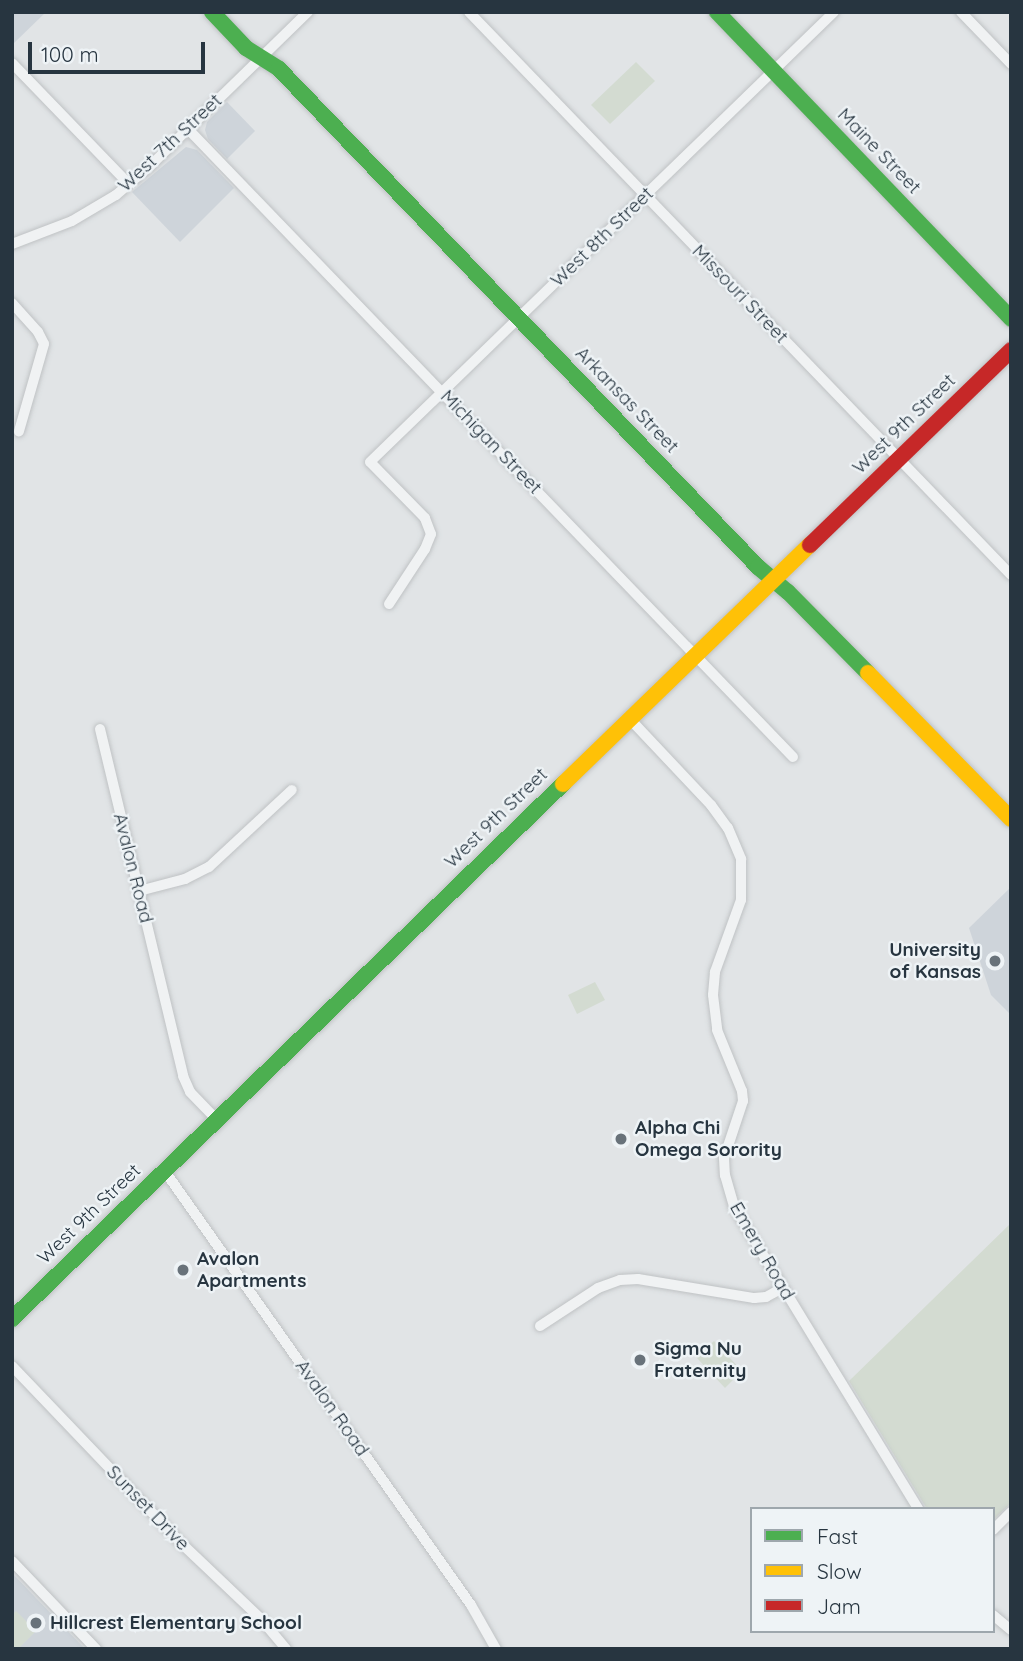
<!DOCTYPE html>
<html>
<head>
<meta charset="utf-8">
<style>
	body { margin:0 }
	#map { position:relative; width:1023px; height:1661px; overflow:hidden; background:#e1e4e6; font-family:Quicksand,sans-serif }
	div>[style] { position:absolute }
	.built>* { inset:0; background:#ced4da }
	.green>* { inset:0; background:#d3dbd1 }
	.roads { filter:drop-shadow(0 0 2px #bfc2c4) drop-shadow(0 0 2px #bfc2c4) }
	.street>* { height:10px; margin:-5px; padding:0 5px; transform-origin:5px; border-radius:5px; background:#f0f2f3 }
	.fast>* { height:16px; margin:-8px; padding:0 8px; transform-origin:8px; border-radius:8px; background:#4caf50 }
	.slow>* { height:16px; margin:-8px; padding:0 8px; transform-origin:8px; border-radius:8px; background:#ffc107 }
	.jam>* { height:16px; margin:-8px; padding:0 8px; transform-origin:8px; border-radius:8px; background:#c62828 }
	.dots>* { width:19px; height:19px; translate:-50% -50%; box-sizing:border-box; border:4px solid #eef3f6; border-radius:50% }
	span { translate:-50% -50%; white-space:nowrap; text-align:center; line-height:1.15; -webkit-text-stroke:5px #eef3f6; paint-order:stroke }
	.street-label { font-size:19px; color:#273540 }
	.poi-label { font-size:19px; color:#273540; font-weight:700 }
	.right { translate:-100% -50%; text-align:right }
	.left { translate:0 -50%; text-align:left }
	.frame { position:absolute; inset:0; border:14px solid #273540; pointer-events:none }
	.legend { position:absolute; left:750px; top:1507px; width:245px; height:126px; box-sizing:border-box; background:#eef3f6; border:2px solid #9ea7ad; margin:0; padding:9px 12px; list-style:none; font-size:21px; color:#273540 }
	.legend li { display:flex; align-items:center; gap:14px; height:35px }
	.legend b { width:35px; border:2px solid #9ea7ad }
	.scale { position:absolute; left:28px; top:42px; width:177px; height:32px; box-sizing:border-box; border:4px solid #273540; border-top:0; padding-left:9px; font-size:21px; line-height:24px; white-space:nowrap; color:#273540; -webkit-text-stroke:5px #eef3f6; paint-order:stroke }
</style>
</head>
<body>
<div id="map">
	<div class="built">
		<i style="clip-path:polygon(12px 12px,46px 12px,12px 45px)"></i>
		<i style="clip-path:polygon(227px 102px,255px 131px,227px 159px,208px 139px,205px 130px,207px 122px)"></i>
		<i style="clip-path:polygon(186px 147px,197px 150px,234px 188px,180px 242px,132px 192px)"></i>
		<i style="clip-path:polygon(1011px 887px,1011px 1015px,991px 995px,969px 928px)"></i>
		<i style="clip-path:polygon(12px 1573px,36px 1598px,85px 1649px,12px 1649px)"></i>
	</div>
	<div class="green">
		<i style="clip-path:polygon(636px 62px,655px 81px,610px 124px,591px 105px)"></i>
		<i style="clip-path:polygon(595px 982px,605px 1000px,577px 1014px,568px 995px)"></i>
		<i style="clip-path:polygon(1009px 1225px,1011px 1503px,993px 1520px,993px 1509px,927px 1509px,849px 1381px)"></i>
		<i style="clip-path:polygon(714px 1341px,742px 1371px,725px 1388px,696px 1357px)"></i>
		<i style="clip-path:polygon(16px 1611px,36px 1631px,18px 1649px,12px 1649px,12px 1615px)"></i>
	</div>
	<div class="roads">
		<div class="street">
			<i style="left:469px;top:12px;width:781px;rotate:46.09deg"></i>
			<i style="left:961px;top:12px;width:72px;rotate:46.1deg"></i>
			<i style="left:12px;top:63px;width:168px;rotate:46deg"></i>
			<i style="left:188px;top:129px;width:872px;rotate:46.07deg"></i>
			<i style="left:12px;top:244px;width:64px;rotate:-21deg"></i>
			<i style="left:72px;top:221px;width:51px;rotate:-30.6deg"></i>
			<i style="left:116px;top:195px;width:45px;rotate:-40.5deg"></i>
			<i style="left:150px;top:166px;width:221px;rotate:-44.3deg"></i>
			<i style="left:12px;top:303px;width:39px;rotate:48deg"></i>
			<i style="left:38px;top:332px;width:13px;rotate:63deg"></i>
			<i style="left:44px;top:344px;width:91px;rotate:106deg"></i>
			<i style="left:389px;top:604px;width:66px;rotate:-56.8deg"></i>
			<i style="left:425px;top:549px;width:16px;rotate:-68deg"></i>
			<i style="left:431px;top:534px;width:17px;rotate:-111deg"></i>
			<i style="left:425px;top:518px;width:78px;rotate:-134.5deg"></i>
			<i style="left:370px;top:462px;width:646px;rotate:-44.12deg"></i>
			<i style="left:629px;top:718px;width:120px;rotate:46.7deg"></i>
			<i style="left:711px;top:805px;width:29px;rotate:54deg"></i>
			<i style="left:728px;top:828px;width:34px;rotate:67deg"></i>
			<i style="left:741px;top:859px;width:41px;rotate:90deg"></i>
			<i style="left:741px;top:900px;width:77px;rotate:109.9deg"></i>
			<i style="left:715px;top:972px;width:23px;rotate:95deg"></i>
			<i style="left:713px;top:995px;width:35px;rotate:83deg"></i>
			<i style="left:717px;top:1030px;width:66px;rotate:67.7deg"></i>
			<i style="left:742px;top:1091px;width:10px;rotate:84deg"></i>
			<i style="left:743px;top:1101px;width:60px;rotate:108.4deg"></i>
			<i style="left:724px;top:1158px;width:17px;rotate:87deg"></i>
			<i style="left:725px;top:1175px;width:33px;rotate:74deg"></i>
			<i style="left:734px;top:1207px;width:354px;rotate:58.6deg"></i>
			<i style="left:100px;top:729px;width:357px;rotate:76.5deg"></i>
			<i style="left:183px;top:1076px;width:17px;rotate:66deg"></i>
			<i style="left:190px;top:1092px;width:37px;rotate:46deg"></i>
			<i style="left:139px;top:891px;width:48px;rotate:-14.6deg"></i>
			<i style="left:185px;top:879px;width:27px;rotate:-27deg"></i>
			<i style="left:209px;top:867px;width:113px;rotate:-42.9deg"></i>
			<i style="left:164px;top:1170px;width:532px;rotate:54.79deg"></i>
			<i style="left:471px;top:1605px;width:51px;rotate:60.4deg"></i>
			<i style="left:540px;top:1326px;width:69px;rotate:-33.2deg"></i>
			<i style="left:598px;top:1288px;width:23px;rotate:-20deg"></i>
			<i style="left:620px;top:1280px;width:18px;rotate:-3deg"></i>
			<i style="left:638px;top:1279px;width:118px;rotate:9.3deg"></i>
			<i style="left:754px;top:1298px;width:12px;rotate:-5deg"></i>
			<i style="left:766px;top:1297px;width:18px;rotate:-29deg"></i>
			<i style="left:12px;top:1366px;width:243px;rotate:46.3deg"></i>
			<i style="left:180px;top:1542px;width:112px;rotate:43.5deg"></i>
			<i style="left:261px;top:1619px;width:39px;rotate:50deg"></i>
			<i style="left:993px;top:1530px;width:25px;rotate:-45deg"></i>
			<i style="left:12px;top:1561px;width:122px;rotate:46.3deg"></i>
			<i style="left:993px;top:1615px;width:23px;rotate:40deg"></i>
		</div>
		<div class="fast">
			<i style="left:212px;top:12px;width:50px;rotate:46.6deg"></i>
			<i style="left:246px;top:48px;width:39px;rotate:32deg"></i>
			<i style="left:279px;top:69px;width:691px;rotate:46.11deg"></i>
			<i style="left:758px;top:567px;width:39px;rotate:40deg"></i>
			<i style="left:788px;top:592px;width:114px;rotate:45.4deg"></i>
			<i style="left:717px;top:12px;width:425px;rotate:46.2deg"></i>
			<i style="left:12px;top:1319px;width:768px;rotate:-44.16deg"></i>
		</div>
		<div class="slow">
			<i style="left:868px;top:673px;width:204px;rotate:45.6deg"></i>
			<i style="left:563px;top:784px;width:344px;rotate:-44.1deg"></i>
		</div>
		<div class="jam">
			<i style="left:810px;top:545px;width:280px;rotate:-44.1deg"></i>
		</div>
	</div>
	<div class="dots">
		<i style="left:995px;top:961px;background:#68727a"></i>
		<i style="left:621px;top:1139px;background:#68727a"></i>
		<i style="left:183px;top:1270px;background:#68727a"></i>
		<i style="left:640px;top:1360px;background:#68727a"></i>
		<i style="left:36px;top:1623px;background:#68727a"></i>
	</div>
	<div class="street-label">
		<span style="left:170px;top:143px;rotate:-43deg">West 7th Street</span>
		<span style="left:879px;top:151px;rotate:46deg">Maine Street</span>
		<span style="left:602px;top:237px;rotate:-44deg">West 8th Street</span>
		<span style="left:740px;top:294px;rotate:46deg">Missouri Street</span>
		<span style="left:627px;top:400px;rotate:46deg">Arkansas Street</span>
		<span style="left:904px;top:424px;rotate:-44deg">West 9th Street</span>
		<span style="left:491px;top:442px;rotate:46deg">Michigan Street</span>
		<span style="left:496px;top:818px;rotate:-44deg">West 9th Street</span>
		<span style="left:133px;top:868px;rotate:76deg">Avalon Road</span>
		<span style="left:89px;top:1214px;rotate:-44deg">West 9th Street</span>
		<span style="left:762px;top:1251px;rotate:60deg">Emery Road</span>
		<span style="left:332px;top:1408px;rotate:55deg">Avalon Road</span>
		<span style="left:148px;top:1508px;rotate:46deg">Sunset Drive</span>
	</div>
	<div class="poi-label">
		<span class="right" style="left:981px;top:961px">University<br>of Kansas</span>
		<span class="left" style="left:635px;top:1139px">Alpha Chi<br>Omega Sorority</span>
		<span class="left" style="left:197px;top:1270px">Avalon<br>Apartments</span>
		<span class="left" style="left:654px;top:1360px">Sigma Nu<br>Fraternity</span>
		<span class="left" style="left:50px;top:1623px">Hillcrest Elementary School</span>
	</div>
	<div class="frame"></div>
	<ul class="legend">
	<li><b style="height:9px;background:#4caf50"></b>Fast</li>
	<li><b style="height:9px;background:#ffc107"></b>Slow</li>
	<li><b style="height:9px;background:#c62828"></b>Jam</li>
	</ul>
	<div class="scale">100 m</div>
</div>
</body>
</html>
